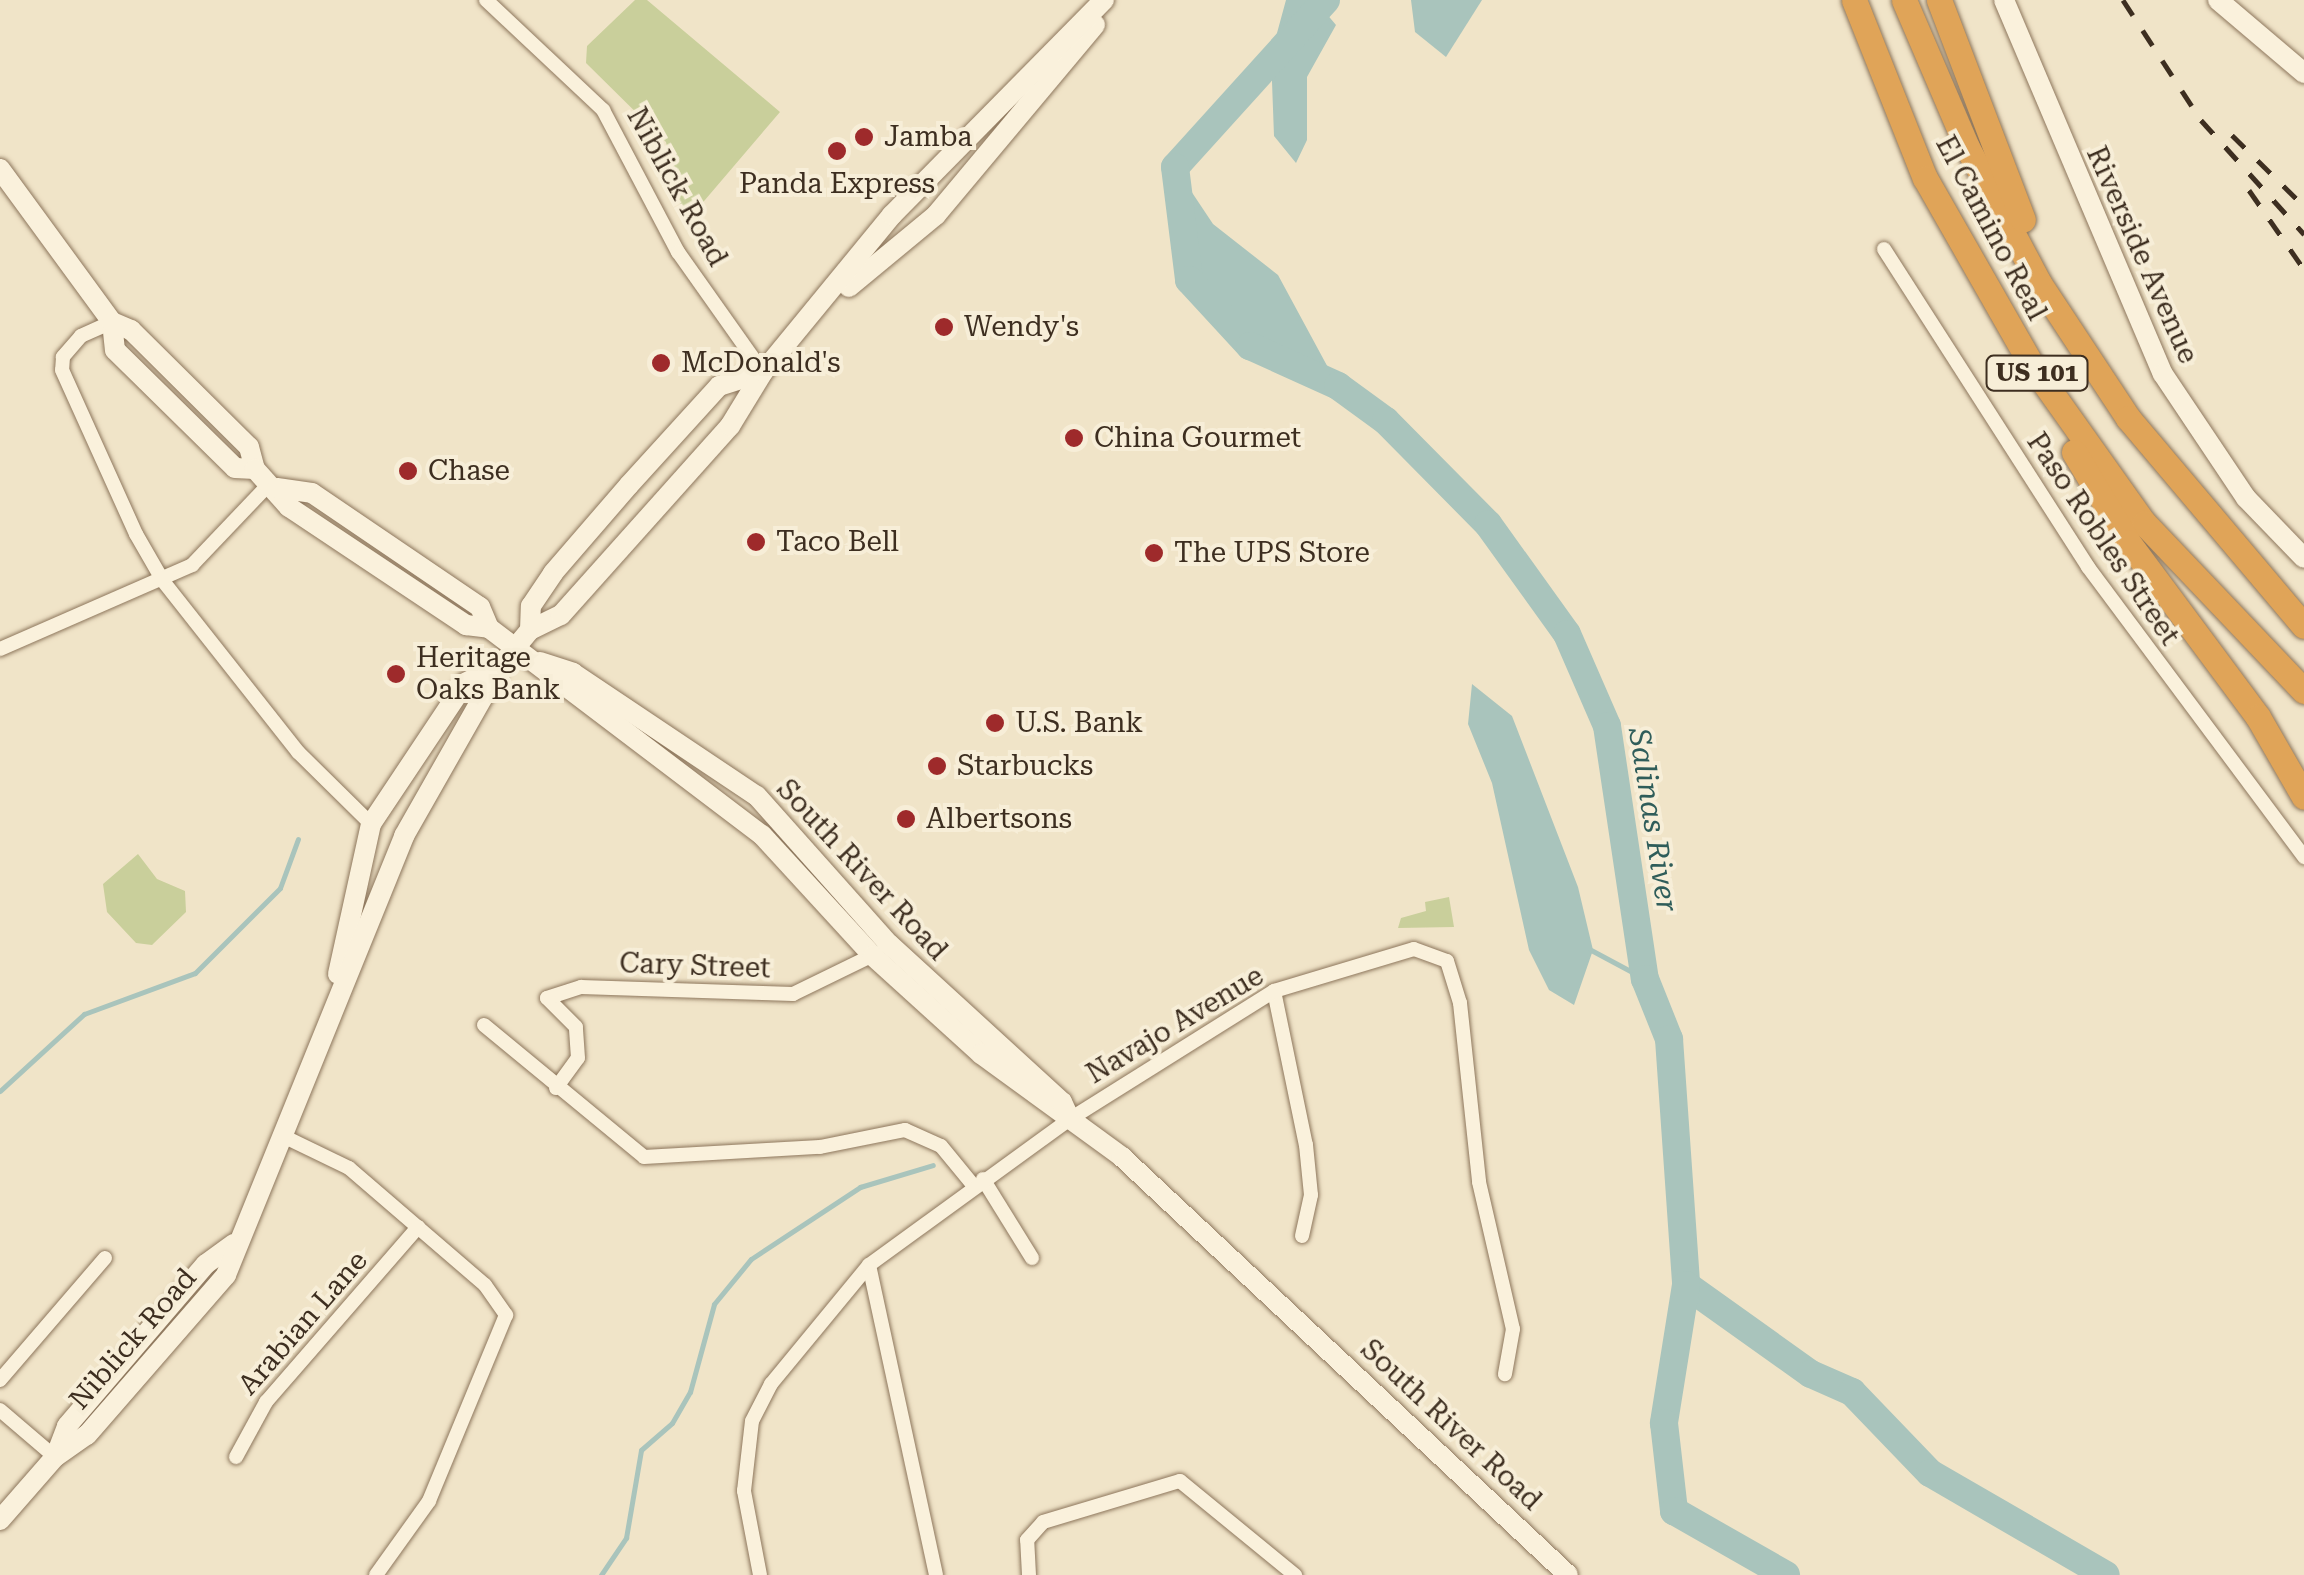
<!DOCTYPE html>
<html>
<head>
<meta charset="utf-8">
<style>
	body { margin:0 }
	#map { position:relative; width:2304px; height:1575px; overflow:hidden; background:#f0e4c8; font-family:"Roboto Serif",serif }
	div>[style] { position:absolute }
	.green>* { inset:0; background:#c9cf9b }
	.water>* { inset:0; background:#a9c4bc }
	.stream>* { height:5px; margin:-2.5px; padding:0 2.5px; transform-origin:2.5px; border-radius:2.5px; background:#a9c4bc }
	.river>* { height:28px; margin:-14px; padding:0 14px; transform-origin:14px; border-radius:14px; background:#a9c4bc }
	.roads { filter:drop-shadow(0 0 2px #8d765c) drop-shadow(0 0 2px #8d765c) }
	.street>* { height:14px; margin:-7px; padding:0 7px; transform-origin:7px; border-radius:7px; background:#faf1dc }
	.secondary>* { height:20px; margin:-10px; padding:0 10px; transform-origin:10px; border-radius:10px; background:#faf1dc }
	.highway>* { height:25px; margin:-12.5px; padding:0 12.5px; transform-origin:12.5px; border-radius:12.5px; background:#e0a458 }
	.rail>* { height:5px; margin-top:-2.5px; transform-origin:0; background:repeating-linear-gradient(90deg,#3d2e20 0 18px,transparent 0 36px) }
	.dots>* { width:28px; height:28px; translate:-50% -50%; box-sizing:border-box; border:5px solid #f7eed8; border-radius:50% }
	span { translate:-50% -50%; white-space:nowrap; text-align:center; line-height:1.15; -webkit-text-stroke:8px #f7eed8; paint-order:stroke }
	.shield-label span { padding:2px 8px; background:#f7eed8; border:2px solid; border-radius:8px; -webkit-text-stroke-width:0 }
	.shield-label { font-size:25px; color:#3d2e20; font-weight:700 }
	.poi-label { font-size:28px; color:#3d2e20 }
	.left { translate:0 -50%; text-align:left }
	.street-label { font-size:28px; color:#3d2e20 }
	.water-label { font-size:30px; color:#2f5d5a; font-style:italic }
</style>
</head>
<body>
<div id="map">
	<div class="green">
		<i style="clip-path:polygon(635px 0,647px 0,780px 112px,693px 214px,678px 202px,666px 142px,586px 63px,587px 46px)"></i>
		<i style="clip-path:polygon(138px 854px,157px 879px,185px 891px,186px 912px,152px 945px,136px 943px,107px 912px,103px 884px)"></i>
		<i style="clip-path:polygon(1449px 897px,1454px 927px,1398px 928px,1401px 918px,1426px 911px,1425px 902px)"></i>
	</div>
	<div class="water">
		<i style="clip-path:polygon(1286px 0,1315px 0,1336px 25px,1307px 77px,1307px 140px,1296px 163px,1274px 136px,1271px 55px)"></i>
		<i style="clip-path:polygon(1411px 0,1482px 0,1446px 57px,1415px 32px)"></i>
		<i style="clip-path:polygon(1175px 167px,1213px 224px,1278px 275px,1338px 386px,1250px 346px,1210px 309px,1189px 280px)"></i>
		<i style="clip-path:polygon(1472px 684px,1512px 716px,1578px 887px,1593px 950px,1574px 1005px,1549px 990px,1529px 950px,1492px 783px,1468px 724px)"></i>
	</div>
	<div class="stream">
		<i style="left:1591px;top:950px;width:61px;rotate:28.2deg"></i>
		<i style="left:0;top:1091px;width:114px;rotate:-42.5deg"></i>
		<i style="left:84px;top:1014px;width:118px;rotate:-20.3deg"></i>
		<i style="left:195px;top:973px;width:120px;rotate:-45deg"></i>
		<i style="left:280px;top:888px;width:52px;rotate:-69.8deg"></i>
		<i style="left:601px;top:1575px;width:45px;rotate:-56deg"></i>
		<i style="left:626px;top:1538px;width:89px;rotate:-80.3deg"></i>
		<i style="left:641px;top:1450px;width:41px;rotate:-41.1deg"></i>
		<i style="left:672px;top:1423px;width:36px;rotate:-60deg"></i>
		<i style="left:690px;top:1392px;width:91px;rotate:-74.7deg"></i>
		<i style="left:714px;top:1304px;width:58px;rotate:-50.6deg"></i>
		<i style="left:751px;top:1259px;width:131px;rotate:-33.4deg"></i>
		<i style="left:860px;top:1187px;width:76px;rotate:-16.8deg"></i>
	</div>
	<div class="river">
		<i style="left:1326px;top:0;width:225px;rotate:132.1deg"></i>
		<i style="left:1175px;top:167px;width:114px;rotate:82.9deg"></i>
		<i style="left:1189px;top:280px;width:90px;rotate:47.3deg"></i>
		<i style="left:1250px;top:346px;width:97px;rotate:24.4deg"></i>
		<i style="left:1338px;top:386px;width:59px;rotate:36.1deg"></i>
		<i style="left:1386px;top:421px;width:145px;rotate:45.3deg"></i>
		<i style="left:1488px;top:524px;width:135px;rotate:54.3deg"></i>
		<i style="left:1567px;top:634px;width:100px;rotate:66.5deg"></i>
		<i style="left:1607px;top:726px;width:256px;rotate:81.5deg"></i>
		<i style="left:1645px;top:979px;width:65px;rotate:68.2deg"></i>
		<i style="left:1669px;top:1039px;width:247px;rotate:86deg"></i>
		<i style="left:1686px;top:1285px;width:153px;rotate:35.5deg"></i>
		<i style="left:1811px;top:1374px;width:45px;rotate:23.7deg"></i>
		<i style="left:1852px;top:1392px;width:112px;rotate:46.1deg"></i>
		<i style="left:1930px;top:1473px;width:203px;rotate:30.1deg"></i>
		<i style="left:1686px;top:1285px;width:140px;rotate:99.1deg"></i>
		<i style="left:1664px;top:1423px;width:89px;rotate:83.5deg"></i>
		<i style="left:1674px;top:1511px;width:129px;rotate:29.7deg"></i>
	</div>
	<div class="roads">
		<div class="street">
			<i style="left:486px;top:0;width:161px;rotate:43.2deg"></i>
			<i style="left:603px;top:110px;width:161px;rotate:62.2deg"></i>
			<i style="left:678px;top:252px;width:147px;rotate:54.7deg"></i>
			<i style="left:1884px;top:249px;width:378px;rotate:57.3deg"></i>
			<i style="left:2088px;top:567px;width:362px;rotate:53.3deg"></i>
			<i style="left:112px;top:322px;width:34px;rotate:156deg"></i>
			<i style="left:81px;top:336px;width:28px;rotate:131deg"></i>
			<i style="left:63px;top:357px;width:13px;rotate:94deg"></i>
			<i style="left:62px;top:370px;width:180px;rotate:65.7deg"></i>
			<i style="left:136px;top:534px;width:54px;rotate:60.1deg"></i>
			<i style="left:163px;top:581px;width:218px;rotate:51.7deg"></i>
			<i style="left:298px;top:752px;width:103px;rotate:44.6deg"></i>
			<i style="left:0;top:649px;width:210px;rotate:-23.6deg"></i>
			<i style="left:192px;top:565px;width:113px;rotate:-46.4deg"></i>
			<i style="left:1274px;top:991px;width:157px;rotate:78.3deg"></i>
			<i style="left:1306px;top:1145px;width:50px;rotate:84.3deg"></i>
			<i style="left:1311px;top:1195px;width:42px;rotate:102.4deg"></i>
			<i style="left:484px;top:1025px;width:207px;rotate:39.5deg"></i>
			<i style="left:644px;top:1157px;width:176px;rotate:-3.3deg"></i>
			<i style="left:820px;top:1147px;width:87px;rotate:-11.3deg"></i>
			<i style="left:905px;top:1130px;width:39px;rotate:24deg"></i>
			<i style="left:941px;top:1146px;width:50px;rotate:50.6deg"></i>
			<i style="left:556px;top:1088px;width:37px;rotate:-54deg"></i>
			<i style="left:578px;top:1058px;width:31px;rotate:-94deg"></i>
			<i style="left:576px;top:1027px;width:41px;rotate:-135deg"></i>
			<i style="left:547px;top:998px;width:36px;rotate:-18deg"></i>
			<i style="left:581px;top:987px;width:212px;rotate:1.9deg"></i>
			<i style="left:793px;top:994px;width:93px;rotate:-26deg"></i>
			<i style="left:285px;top:1137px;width:71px;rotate:25.8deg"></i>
			<i style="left:349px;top:1168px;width:179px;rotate:40.7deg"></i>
			<i style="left:485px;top:1285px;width:37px;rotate:55deg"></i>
			<i style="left:506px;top:1315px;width:201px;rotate:112.5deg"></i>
			<i style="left:429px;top:1501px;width:91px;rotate:125.6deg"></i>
			<i style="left:983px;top:1179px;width:93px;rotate:58.2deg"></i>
			<i style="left:0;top:1380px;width:161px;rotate:-49.3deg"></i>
			<i style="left:0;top:1410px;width:72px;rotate:40.5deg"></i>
			<i style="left:236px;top:1457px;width:63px;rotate:-61.4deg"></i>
			<i style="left:266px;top:1402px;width:232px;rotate:-49deg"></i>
			<i style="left:760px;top:1575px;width:86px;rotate:-100.8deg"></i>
			<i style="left:744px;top:1491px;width:70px;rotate:-83.5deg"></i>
			<i style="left:752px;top:1421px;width:42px;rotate:-62.8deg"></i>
			<i style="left:771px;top:1384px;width:154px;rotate:-50.5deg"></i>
			<i style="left:936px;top:1575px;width:317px;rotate:-102.2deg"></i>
			<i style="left:869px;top:1265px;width:248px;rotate:-36deg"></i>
			<i style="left:1070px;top:1119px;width:241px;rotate:-32.1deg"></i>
			<i style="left:1274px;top:991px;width:146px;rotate:-16.7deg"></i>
			<i style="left:1414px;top:949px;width:35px;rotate:20deg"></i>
			<i style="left:1447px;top:961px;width:44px;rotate:72.8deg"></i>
			<i style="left:1460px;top:1003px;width:180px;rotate:83.9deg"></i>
			<i style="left:1479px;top:1182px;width:151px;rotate:77deg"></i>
			<i style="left:1513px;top:1329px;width:46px;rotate:100.1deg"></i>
			<i style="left:1029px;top:1575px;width:35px;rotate:-93deg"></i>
			<i style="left:1027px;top:1540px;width:24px;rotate:-48deg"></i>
			<i style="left:1043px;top:1522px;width:143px;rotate:-16.7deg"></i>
			<i style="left:1180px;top:1481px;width:149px;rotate:39.3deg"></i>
		</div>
		<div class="secondary">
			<i style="left:2004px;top:0;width:406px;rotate:67deg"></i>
			<i style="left:2163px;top:374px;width:149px;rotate:56.2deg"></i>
			<i style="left:2246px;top:498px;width:83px;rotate:46deg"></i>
			<i style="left:2218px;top:0;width:113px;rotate:40.3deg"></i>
			<i style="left:0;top:169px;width:190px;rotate:53.8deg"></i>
			<i style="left:112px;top:322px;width:28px;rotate:84deg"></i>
			<i style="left:115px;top:350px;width:168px;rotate:44.5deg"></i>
			<i style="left:235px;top:468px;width:20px;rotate:3deg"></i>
			<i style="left:849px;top:287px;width:113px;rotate:-39.6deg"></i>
			<i style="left:936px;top:215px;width:248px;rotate:-50.1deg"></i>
			<i style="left:112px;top:322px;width:21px;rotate:23deg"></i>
			<i style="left:131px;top:330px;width:166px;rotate:44.8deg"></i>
			<i style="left:249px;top:447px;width:23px;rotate:75deg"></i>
			<i style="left:255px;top:469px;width:51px;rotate:48.2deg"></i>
			<i style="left:289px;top:507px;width:213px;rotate:33.7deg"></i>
			<i style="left:466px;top:625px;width:23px;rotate:7deg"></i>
			<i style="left:489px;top:628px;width:343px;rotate:37.2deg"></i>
			<i style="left:762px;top:835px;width:164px;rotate:47.5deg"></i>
			<i style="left:873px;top:956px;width:146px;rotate:42.2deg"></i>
			<i style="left:981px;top:1054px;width:175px;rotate:36.1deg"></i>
			<i style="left:1122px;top:1157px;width:611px;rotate:43.14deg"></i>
			<i style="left:277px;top:488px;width:35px;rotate:8deg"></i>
			<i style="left:312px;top:493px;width:203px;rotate:34.2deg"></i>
			<i style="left:480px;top:607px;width:23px;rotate:67deg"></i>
			<i style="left:530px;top:630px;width:24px;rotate:-88deg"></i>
			<i style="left:531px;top:606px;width:40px;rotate:-56deg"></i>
			<i style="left:553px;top:573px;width:116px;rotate:-49.2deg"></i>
			<i style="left:629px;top:485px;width:134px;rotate:-47.7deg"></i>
			<i style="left:719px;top:386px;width:46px;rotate:-17.7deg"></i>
			<i style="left:540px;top:662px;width:35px;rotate:18deg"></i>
			<i style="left:573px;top:673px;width:221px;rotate:33.8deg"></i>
			<i style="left:757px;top:796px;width:198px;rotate:48.3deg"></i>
			<i style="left:889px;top:944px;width:234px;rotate:42.4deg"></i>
			<i style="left:1062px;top:1102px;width:19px;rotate:65deg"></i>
			<i style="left:338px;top:974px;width:154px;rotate:-77.6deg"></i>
			<i style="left:371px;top:824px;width:169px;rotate:-56.3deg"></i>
			<i style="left:465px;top:683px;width:40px;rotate:-26.6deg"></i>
			<i style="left:56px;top:1455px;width:31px;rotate:-69deg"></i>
			<i style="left:67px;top:1426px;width:213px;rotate:-49.4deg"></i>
			<i style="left:206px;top:1264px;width:34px;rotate:-36deg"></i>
			<i style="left:0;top:1520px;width:84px;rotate:-48.9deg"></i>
			<i style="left:55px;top:1457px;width:39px;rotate:-35deg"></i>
			<i style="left:87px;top:1435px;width:212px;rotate:-49deg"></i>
			<i style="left:226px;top:1275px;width:474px;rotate:-67.9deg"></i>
			<i style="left:404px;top:836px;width:197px;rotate:-60.4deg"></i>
			<i style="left:501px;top:665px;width:45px;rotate:-50.4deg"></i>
			<i style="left:530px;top:630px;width:34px;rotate:-26deg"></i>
			<i style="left:561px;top:615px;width:254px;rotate:-48.2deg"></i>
			<i style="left:730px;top:426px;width:63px;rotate:-58.6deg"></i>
			<i style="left:763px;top:372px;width:203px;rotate:-50.6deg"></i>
			<i style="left:892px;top:215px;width:302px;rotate:-45.4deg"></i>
		</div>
		<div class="highway">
			<i style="left:1854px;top:0;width:192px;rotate:68.3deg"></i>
			<i style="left:1925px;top:178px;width:218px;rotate:60.3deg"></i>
			<i style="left:2033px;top:367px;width:191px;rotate:54.6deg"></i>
			<i style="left:2144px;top:523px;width:232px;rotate:46.4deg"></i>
			<i style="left:1904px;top:0;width:160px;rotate:66.8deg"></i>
			<i style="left:1967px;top:147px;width:154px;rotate:62.1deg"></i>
			<i style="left:2039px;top:283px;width:162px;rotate:56.6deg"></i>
			<i style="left:2128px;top:418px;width:272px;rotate:49.8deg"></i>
			<i style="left:1939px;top:0;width:235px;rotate:69.1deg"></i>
			<i style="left:2074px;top:452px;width:105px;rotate:59deg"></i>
			<i style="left:2128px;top:542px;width:218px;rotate:53.4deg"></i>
			<i style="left:2258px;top:717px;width:92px;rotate:60.1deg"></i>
		</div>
	</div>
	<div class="rail">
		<i style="left:2123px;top:0;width:143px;rotate:57deg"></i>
		<i style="left:2201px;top:120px;width:154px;rotate:47.9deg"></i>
		<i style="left:2232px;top:135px;width:101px;rotate:44.6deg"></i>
		<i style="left:2249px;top:190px;width:96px;rotate:55.2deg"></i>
	</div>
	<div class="dots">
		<i style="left:864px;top:137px;background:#9e2a2b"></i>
		<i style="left:837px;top:151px;background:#9e2a2b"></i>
		<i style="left:944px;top:327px;background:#9e2a2b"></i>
		<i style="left:661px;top:363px;background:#9e2a2b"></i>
		<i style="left:1074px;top:438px;background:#9e2a2b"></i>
		<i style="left:408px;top:471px;background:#9e2a2b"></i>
		<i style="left:756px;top:542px;background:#9e2a2b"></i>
		<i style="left:1154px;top:553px;background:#9e2a2b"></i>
		<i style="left:396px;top:674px;background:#9e2a2b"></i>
		<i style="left:995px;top:723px;background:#9e2a2b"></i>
		<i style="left:937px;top:766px;background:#9e2a2b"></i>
		<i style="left:906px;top:819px;background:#9e2a2b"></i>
	</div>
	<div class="shield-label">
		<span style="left:2037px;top:373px">US 101</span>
	</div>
	<div class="poi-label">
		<span class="left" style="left:884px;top:137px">Jamba</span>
		<span style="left:837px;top:184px">Panda Express</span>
		<span class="left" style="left:964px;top:327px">Wendy's</span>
		<span class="left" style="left:681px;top:363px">McDonald's</span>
		<span class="left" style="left:1094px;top:438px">China Gourmet</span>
		<span class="left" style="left:428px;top:471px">Chase</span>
		<span class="left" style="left:776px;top:542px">Taco Bell</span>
		<span class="left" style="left:1174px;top:553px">The UPS Store</span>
		<span class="left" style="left:416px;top:674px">Heritage<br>Oaks Bank</span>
		<span class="left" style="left:1015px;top:723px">U.S. Bank</span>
		<span class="left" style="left:957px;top:766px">Starbucks</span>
		<span class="left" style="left:926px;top:819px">Albertsons</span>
	</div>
	<div class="street-label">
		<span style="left:677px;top:187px;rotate:61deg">Niblick Road</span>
		<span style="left:1991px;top:228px;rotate:62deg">El Camino Real</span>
		<span style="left:2142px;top:255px;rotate:66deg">Riverside Avenue</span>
		<span style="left:2103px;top:539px;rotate:56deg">Paso Robles Street</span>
		<span style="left:862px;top:870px;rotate:47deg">South River Road</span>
		<span style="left:695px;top:966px;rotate:2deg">Cary Street</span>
		<span style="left:1175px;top:1025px;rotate:-31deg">Navajo Avenue</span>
		<span style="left:303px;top:1323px;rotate:-49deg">Arabian Lane</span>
		<span style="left:133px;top:1339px;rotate:-49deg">Niblick Road</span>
		<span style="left:1451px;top:1425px;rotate:43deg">South River Road</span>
	</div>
	<div class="water-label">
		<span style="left:1653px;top:820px;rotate:81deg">Salinas River</span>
	</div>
</div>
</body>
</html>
